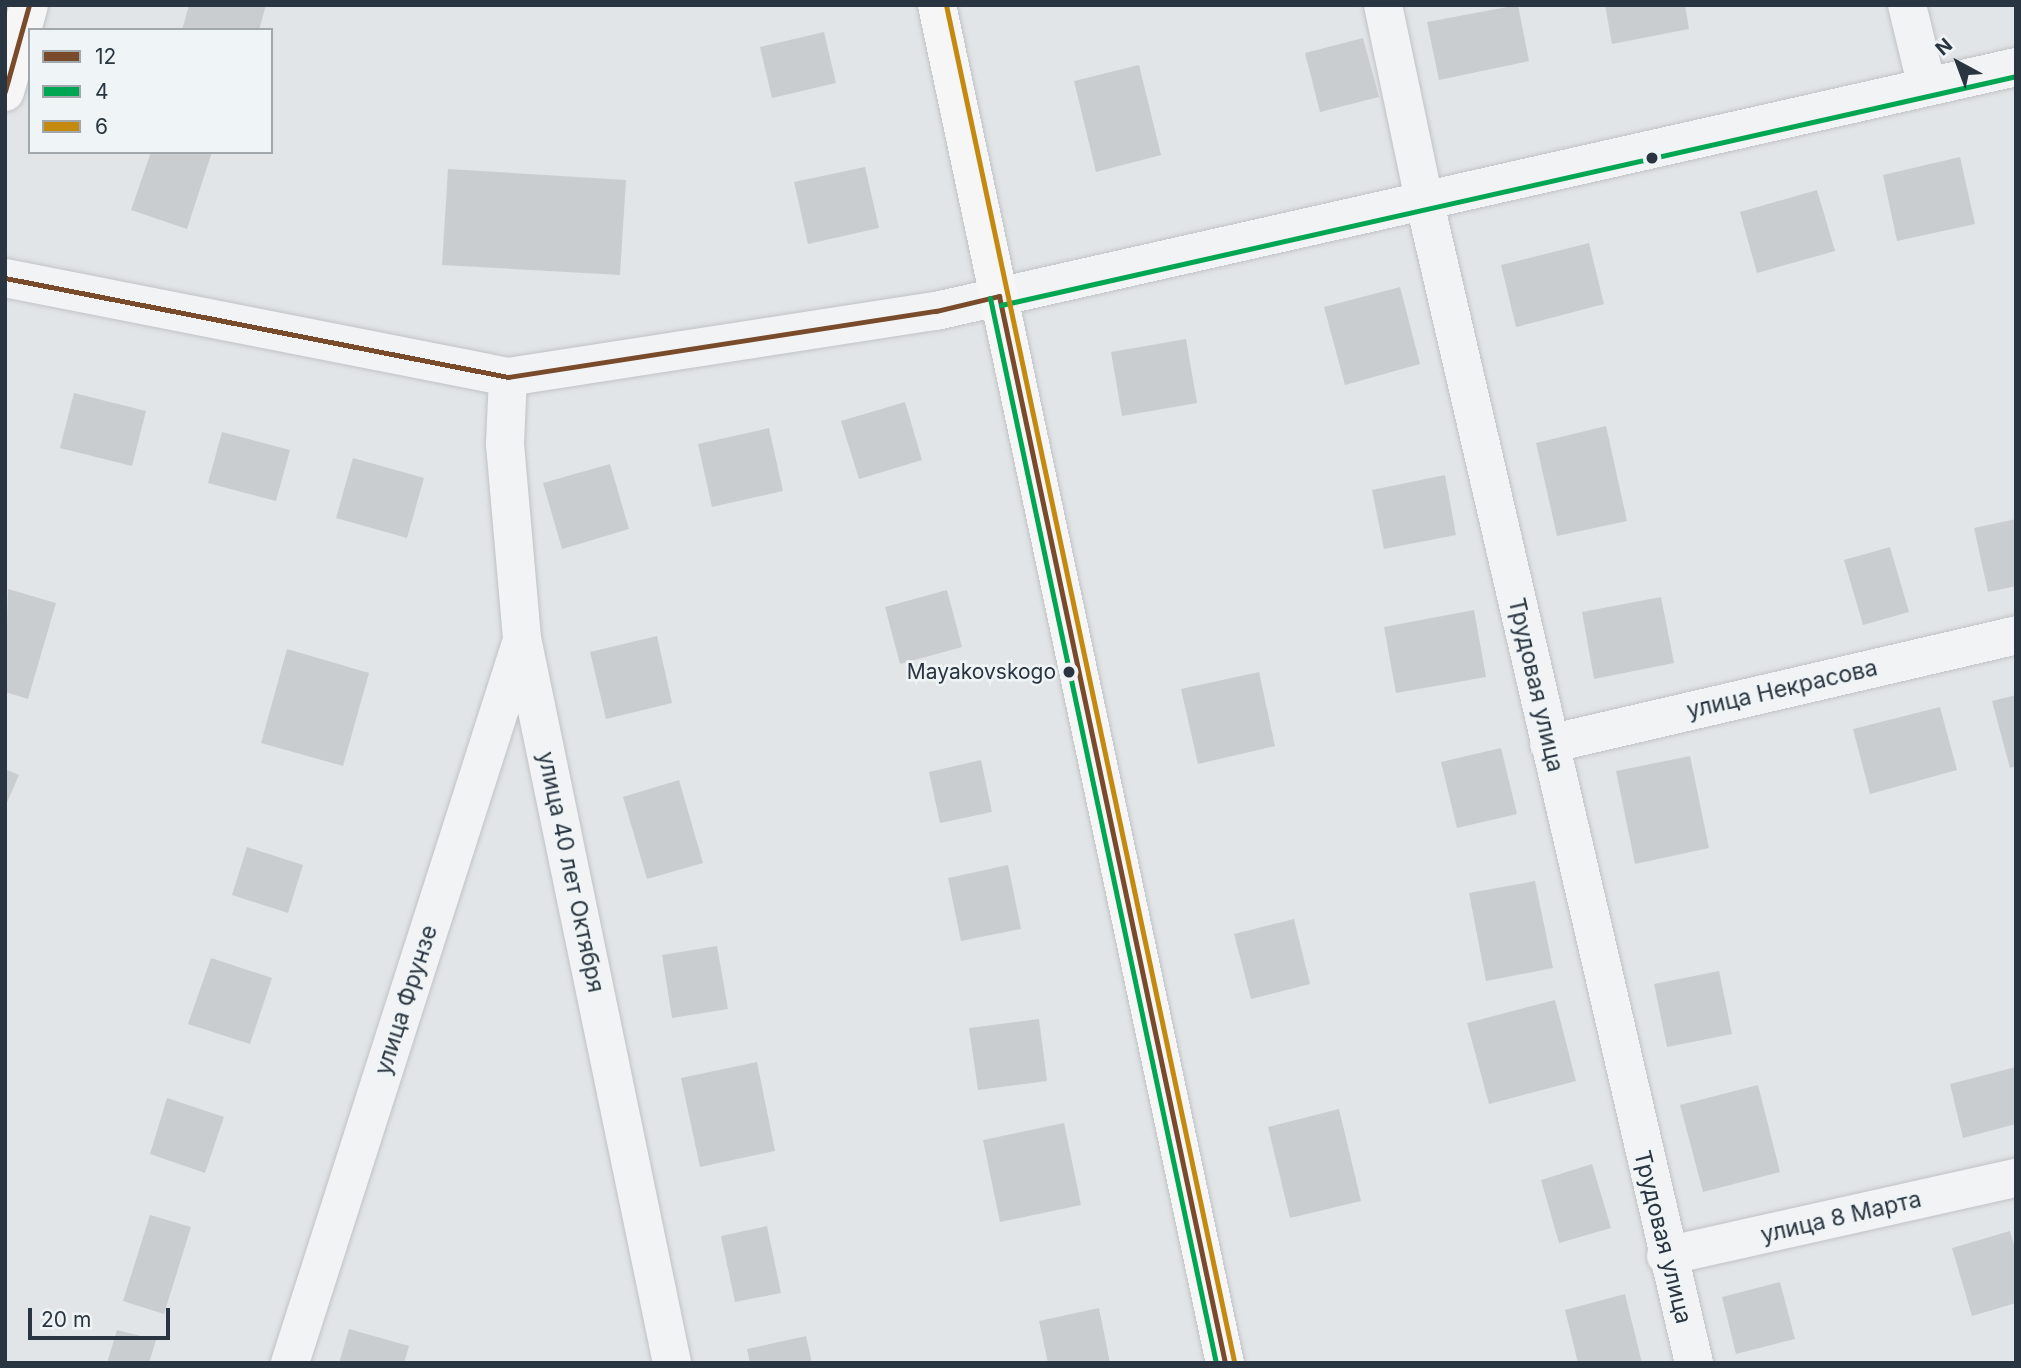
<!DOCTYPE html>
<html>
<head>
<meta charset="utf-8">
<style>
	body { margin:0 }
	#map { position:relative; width:2021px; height:1368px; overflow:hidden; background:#e2e5e7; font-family:Inter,sans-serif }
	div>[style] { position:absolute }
	.building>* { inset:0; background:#cacdcf }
	.roads { filter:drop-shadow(0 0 2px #c0c3c5) drop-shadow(0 0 2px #c0c3c5) }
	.street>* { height:38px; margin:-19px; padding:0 19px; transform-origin:19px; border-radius:19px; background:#f1f3f4 }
	.secondary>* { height:38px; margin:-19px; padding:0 19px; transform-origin:19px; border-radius:19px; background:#f6f6f6 }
	.bus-1>* { height:5px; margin:-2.5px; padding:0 2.5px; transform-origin:2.5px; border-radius:2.5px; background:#7a4b2a }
	.bus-2>* { height:5px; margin:-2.5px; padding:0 2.5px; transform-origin:2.5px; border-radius:2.5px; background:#00a651 }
	.bus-3>* { height:5px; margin:-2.5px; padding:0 2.5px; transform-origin:2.5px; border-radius:2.5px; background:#c48a10 }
	.dots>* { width:19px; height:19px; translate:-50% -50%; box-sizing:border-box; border:4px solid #eff4f6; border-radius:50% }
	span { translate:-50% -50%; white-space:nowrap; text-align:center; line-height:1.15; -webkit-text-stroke:5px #eff4f6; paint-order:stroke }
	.bus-label { font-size:21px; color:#293540 }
	.right { translate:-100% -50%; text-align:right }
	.street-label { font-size:23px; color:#293540 }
	.frame { position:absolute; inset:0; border:7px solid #293540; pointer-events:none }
	.legend { position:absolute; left:28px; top:28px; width:245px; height:126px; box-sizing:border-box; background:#eff4f6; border:2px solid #a0a8ad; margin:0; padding:9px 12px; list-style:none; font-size:21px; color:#293540 }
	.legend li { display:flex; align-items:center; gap:14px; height:35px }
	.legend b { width:35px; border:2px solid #a0a8ad }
	.north { position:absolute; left:1923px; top:28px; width:70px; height:70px; -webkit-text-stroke:5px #eff4f6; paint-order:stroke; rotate:319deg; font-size:19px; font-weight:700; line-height:28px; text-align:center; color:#293540 }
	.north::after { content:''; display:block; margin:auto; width:24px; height:32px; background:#293540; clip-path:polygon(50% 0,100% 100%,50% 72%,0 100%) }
	.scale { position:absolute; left:28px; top:1308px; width:142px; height:32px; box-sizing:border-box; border:4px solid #293540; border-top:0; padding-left:9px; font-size:21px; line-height:24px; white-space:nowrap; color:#293540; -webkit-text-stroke:5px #eff4f6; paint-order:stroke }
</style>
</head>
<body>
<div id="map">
	<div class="building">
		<i style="clip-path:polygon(189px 5px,266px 5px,259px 30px,182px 30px)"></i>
		<i style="clip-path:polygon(1518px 5px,1529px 61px,1439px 80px,1427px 22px)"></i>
		<i style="clip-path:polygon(1605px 5px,1685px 5px,1689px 29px,1612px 44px)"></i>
		<i style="clip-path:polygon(824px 32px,836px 83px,772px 98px,760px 47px)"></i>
		<i style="clip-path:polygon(1363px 38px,1379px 97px,1320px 112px,1305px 53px)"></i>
		<i style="clip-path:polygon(1139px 65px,1161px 155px,1096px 172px,1074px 81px)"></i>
		<i style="clip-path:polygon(151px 152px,212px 152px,187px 229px,131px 210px)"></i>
		<i style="clip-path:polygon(1960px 157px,1975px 224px,1897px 241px,1883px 175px)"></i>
		<i style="clip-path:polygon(865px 167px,879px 228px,808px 244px,794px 182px)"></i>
		<i style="clip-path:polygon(448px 169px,626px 180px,620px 275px,442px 265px)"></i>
		<i style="clip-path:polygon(1817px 190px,1835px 251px,1757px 273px,1740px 212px)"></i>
		<i style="clip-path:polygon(1589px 243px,1604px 304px,1516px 327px,1501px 265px)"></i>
		<i style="clip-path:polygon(1400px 287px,1420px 364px,1345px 385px,1324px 307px)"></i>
		<i style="clip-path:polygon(1186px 339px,1197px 403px,1122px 416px,1111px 352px)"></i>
		<i style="clip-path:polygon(74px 393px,146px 411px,132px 466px,60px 448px)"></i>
		<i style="clip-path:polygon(905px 402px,922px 460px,859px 479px,841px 421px)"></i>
		<i style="clip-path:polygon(1606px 426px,1627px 521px,1557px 536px,1536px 443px)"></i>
		<i style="clip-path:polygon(769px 428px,783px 491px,712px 507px,698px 444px)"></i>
		<i style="clip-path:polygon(222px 432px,290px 450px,276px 501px,208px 483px)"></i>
		<i style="clip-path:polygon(353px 458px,424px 478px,407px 538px,336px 518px)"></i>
		<i style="clip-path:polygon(610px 464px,629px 529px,562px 549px,543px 483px)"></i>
		<i style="clip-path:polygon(1445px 475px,1456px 535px,1384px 549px,1372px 490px)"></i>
		<i style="clip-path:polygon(2016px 519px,2016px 586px,1988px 592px,1974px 528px)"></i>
		<i style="clip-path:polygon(1890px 547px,1909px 612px,1863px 625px,1844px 560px)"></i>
		<i style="clip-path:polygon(8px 589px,56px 603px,28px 699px,5px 692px)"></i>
		<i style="clip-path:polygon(947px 590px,962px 647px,900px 664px,885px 607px)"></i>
		<i style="clip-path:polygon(1661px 597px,1674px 663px,1594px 679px,1582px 612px)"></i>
		<i style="clip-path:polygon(1474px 610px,1486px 677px,1396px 693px,1384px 627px)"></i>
		<i style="clip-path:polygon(657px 636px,672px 703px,606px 719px,590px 652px)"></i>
		<i style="clip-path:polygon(287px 649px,369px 673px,343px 766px,261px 743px)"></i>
		<i style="clip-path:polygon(1259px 672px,1275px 746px,1198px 764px,1181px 689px)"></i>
		<i style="clip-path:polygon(2016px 695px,2016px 766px,2010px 768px,1992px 701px)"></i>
		<i style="clip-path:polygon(1940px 707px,1957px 770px,1870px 794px,1853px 729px)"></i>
		<i style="clip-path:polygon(1501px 748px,1517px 814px,1457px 828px,1441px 762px)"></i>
		<i style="clip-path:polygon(1690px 756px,1709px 848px,1635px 864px,1616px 771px)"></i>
		<i style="clip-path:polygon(981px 760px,992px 812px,940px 823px,929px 772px)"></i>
		<i style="clip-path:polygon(5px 769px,19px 775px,5px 807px)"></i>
		<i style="clip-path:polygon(679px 780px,703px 863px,647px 879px,623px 797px)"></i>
		<i style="clip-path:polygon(247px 847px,303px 865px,288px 913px,232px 895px)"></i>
		<i style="clip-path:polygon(1008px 865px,1021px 929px,961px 941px,948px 878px)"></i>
		<i style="clip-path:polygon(1535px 881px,1553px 968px,1486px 981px,1469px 893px)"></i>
		<i style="clip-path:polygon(1294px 919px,1310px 984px,1251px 999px,1234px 934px)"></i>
		<i style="clip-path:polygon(717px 946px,728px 1009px,672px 1018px,662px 955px)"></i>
		<i style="clip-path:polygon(211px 958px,272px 978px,250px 1044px,188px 1024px)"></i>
		<i style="clip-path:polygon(1719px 971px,1732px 1034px,1667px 1047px,1654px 984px)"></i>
		<i style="clip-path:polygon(1555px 1000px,1576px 1081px,1489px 1104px,1467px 1023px)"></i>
		<i style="clip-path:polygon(1039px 1019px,1047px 1081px,978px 1090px,969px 1028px)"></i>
		<i style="clip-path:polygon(757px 1062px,775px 1151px,700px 1167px,681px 1078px)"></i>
		<i style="clip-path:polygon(2016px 1067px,2016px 1124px,1963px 1138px,1950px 1084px)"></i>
		<i style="clip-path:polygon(1758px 1085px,1780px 1172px,1703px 1192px,1680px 1105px)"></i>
		<i style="clip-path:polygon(167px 1098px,224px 1117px,205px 1173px,150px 1154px)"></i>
		<i style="clip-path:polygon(1339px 1109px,1361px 1201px,1290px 1218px,1268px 1127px)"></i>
		<i style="clip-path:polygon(1064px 1123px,1081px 1205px,1000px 1222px,983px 1140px)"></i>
		<i style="clip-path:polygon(1592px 1164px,1611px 1228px,1559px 1243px,1541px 1180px)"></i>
		<i style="clip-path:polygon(150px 1215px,191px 1227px,164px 1314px,123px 1301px)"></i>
		<i style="clip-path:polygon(767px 1226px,781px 1293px,735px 1302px,721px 1236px)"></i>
		<i style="clip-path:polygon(2010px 1231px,2016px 1252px,2016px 1303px,1972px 1316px,1952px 1248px)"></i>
		<i style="clip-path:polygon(1780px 1282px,1795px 1339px,1736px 1354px,1722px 1297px)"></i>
		<i style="clip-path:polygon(1625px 1294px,1642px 1363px,1578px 1363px,1565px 1310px)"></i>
		<i style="clip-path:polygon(1099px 1308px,1110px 1363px,1048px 1363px,1039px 1321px)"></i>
		<i style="clip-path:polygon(349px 1329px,409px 1346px,404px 1363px,339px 1363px)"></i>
		<i style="clip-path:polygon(117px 1330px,156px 1340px,149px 1363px,107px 1363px)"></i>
		<i style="clip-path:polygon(806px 1336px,812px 1363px,750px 1363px,747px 1349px)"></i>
	</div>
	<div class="roads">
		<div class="street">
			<i style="left:1383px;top:5px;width:198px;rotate:78.1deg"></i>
			<i style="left:1424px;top:199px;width:1195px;rotate:76.94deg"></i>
			<i style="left:1907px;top:5px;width:84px;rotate:76.3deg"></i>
			<i style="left:5px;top:278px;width:513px;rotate:11.13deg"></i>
			<i style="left:508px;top:377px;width:433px;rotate:-8.8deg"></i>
			<i style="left:936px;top:311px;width:1107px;rotate:-12.73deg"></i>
			<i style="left:508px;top:377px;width:67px;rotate:92.6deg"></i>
			<i style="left:505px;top:444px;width:195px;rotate:85deg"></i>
			<i style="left:522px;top:638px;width:740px;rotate:78.31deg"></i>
			<i style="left:1549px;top:744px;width:480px;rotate:-13.1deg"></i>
			<i style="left:1666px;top:1256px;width:359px;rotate:-12.6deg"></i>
			<i style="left:290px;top:1363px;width:759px;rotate:-72.21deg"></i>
		</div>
		<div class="secondary">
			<i style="left:937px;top:5px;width:1388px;rotate:78.03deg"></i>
			<i style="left:5px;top:92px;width:90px;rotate:-74.6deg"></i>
		</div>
	</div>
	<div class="bus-1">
		<i style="left:5px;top:91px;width:89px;rotate:-74.4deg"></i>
		<i style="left:5px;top:278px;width:513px;rotate:11.13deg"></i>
		<i style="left:508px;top:377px;width:433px;rotate:-8.8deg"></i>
		<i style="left:936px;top:311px;width:65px;rotate:-13.4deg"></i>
		<i style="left:999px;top:296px;width:1091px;rotate:78.04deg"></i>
	</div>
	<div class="bus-2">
		<i style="left:990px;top:298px;width:1089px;rotate:78.02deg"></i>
		<i style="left:1001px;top:305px;width:1041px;rotate:-12.71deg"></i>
	</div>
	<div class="bus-3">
		<i style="left:946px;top:5px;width:1386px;rotate:78.01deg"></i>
	</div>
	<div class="dots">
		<i style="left:1652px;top:158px;background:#293540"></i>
		<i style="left:1069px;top:672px;background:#293540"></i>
	</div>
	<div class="bus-label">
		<span class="right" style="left:1056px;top:672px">Mayakovskogo</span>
	</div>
	<div class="street-label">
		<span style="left:1536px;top:685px;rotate:77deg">Трудовая улица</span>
		<span style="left:1782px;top:689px;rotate:-13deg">улица Некрасова</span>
		<span style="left:571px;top:872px;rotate:78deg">улица 40 лет Октября</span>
		<span style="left:406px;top:1000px;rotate:-72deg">улица Фрунзе</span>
		<span style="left:1841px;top:1217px;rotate:-13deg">улица 8 Марта</span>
		<span style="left:1663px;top:1237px;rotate:76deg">Трудовая улица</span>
	</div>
	<div class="frame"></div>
	<ul class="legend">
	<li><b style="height:9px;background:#7a4b2a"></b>12</li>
	<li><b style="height:9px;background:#00a651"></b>4</li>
	<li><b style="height:9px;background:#c48a10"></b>6</li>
	</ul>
	<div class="north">N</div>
	<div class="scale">20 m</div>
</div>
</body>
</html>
